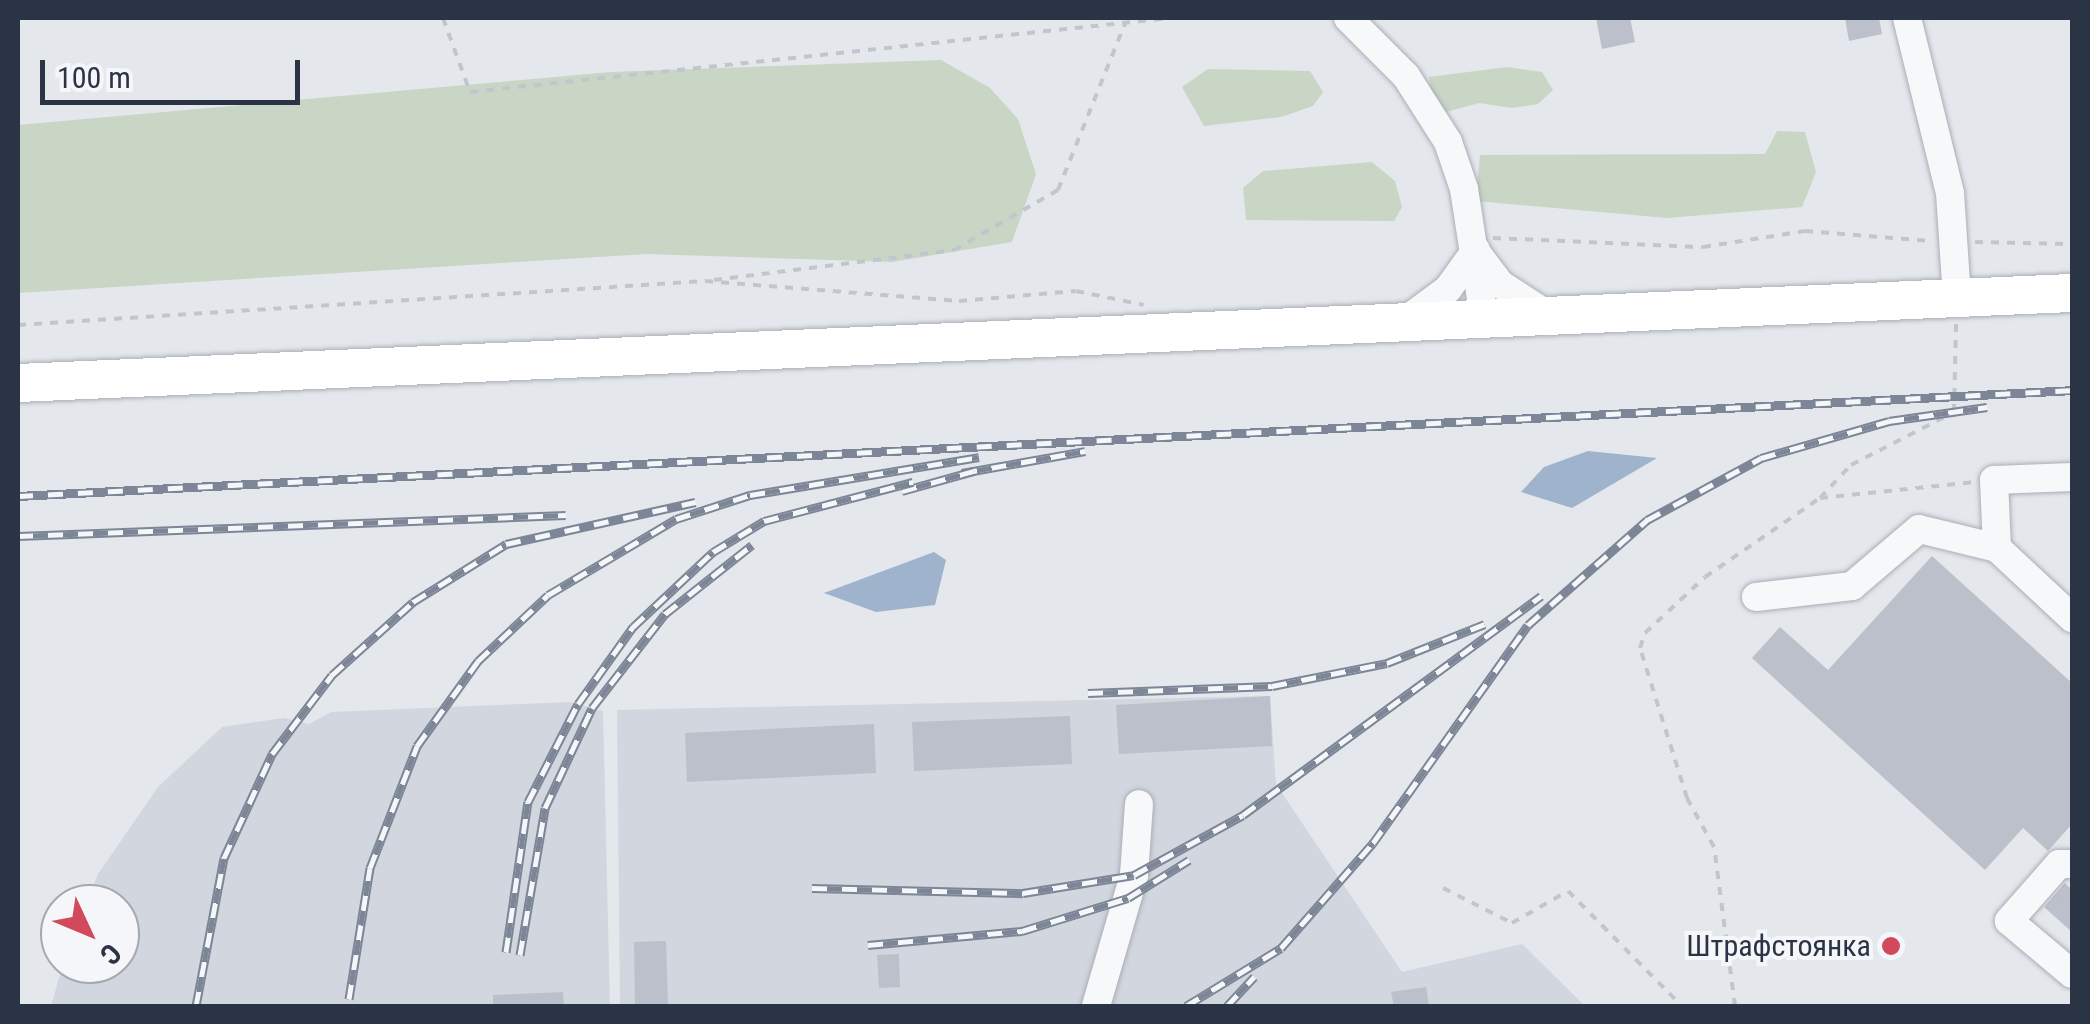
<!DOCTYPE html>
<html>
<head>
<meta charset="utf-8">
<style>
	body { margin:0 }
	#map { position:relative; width:2090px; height:1024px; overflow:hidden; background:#e4e7ec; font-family:"Roboto Condensed",sans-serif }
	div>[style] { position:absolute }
	.built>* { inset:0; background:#d2d6de }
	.green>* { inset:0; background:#c9d6c5 }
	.water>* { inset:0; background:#9fb4cc }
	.building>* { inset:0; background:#bbc0ca }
	.path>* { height:4px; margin-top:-2px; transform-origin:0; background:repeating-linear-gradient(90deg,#c2c5cb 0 8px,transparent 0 16px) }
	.roads { filter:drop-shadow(0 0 2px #a9aeb7) drop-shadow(0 0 2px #a9aeb7) }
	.minor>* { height:28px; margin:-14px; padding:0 14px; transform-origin:14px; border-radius:14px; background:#f7f8fa }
	.highway>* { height:38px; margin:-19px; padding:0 19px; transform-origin:19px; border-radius:19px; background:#fff }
	.rail>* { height:9px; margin-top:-4.5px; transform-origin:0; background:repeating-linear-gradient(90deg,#f4f6f9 0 15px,#7d8696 0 30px); box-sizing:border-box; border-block:2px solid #7d8696 }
	.dots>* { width:28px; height:28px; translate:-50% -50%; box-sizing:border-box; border:5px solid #f4f6f9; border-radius:50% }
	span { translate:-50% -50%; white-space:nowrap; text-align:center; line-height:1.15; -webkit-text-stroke:8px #f4f6f9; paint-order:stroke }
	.poi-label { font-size:30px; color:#2b3445 }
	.right { translate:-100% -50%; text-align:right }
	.frame { position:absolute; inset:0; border:20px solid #2b3445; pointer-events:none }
	.north { position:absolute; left:40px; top:884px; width:100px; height:100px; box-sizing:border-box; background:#f4f6f9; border:2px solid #a4a8b1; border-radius:50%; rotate:134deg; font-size:28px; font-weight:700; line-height:40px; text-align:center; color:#2b3445 }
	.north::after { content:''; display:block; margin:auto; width:35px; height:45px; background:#d1495b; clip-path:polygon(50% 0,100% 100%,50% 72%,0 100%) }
	.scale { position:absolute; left:40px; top:60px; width:260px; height:45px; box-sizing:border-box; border:5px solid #2b3445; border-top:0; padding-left:12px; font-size:30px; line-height:35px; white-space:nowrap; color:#2b3445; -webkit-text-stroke:8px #f4f6f9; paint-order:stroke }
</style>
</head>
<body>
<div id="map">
	<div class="built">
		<i style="clip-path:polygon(1270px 696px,1276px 784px,1402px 972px,1522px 944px,1585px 1006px,620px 1006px,617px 710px)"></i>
		<i style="clip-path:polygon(570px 702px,603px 711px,610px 1006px,51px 1006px,63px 964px,120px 964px,120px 904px,86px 904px,98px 874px,158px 787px,222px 727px,284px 718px,309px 724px,331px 712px)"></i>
	</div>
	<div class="green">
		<i style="clip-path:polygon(941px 60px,990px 88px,1018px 119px,1036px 174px,1012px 242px,892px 262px,647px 254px,18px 293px,18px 125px,610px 72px)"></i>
		<i style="clip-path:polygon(1507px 67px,1542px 72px,1553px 90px,1538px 104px,1512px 108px,1479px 103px,1446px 112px,1432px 98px,1429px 77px)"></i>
		<i style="clip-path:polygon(1208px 69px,1310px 71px,1323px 92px,1313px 106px,1281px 117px,1204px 126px,1182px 87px)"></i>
		<i style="clip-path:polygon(1777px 131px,1805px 132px,1816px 172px,1802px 207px,1667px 218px,1476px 201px,1480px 155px,1765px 154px)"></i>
		<i style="clip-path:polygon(1372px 162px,1395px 181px,1402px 207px,1394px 221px,1246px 220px,1243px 188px,1263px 171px)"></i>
	</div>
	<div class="water">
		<i style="clip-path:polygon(1588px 451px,1657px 458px,1572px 508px,1521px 492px,1544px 467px)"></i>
		<i style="clip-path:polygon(934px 552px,946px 560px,935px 605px,876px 612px,824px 593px)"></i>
	</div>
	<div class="building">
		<i style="clip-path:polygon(1596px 18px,1630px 18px,1635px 42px,1602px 49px)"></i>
		<i style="clip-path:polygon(1845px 18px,1879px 18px,1882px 34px,1849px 41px)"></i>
		<i style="clip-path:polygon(1932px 556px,2072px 683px,2072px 824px,2048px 851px,2023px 828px,1985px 870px,1752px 658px,1780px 627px,1828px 670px)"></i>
		<i style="clip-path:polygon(1270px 696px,1272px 746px,1119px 754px,1116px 705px)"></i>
		<i style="clip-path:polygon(1070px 716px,1072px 764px,914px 771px,912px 722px)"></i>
		<i style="clip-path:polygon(874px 724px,876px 773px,687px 782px,685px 733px)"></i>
		<i style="clip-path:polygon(2065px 883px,2072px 890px,2072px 932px,2044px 907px)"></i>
		<i style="clip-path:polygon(666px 941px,668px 1006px,635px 1006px,634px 942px)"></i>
		<i style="clip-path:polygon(899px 954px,900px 987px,879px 988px,877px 955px)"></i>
		<i style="clip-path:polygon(1426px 987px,1429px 1006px,1394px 1006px,1391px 992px)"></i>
		<i style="clip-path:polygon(563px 992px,564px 1006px,493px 1006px,493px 995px)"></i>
	</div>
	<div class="path">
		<i style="left:443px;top:18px;width:79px;rotate:70deg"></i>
		<i style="left:470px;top:92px;width:704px;rotate:-6.03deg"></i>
		<i style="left:1493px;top:238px;width:210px;rotate:2.5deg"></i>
		<i style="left:1703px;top:247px;width:103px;rotate:-8.9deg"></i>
		<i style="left:1805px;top:231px;width:126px;rotate:4.5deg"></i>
		<i style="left:1975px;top:242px;width:97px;rotate:1.2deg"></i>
		<i style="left:714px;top:280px;width:242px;rotate:-7.1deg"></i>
		<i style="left:954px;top:250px;width:120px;rotate:-30deg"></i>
		<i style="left:1058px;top:190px;width:182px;rotate:-68.1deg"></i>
		<i style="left:18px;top:325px;width:688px;rotate:-3.66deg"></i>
		<i style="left:705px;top:281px;width:255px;rotate:4.5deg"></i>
		<i style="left:959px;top:301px;width:117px;rotate:-4.9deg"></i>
		<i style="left:1076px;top:291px;width:69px;rotate:11.6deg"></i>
		<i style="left:1820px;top:498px;width:45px;rotate:-46.8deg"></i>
		<i style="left:1851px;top:465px;width:116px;rotate:-27.2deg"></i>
		<i style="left:1954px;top:412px;width:89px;rotate:-88.7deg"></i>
		<i style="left:1443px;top:888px;width:77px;rotate:26.9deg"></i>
		<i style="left:1512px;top:923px;width:64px;rotate:-29.7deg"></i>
		<i style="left:1568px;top:891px;width:162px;rotate:45.3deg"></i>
		<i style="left:1735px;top:1006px;width:160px;rotate:-97.5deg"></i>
		<i style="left:1714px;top:847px;width:56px;rotate:-118.9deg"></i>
		<i style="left:1687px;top:798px;width:157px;rotate:-107.4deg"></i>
		<i style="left:1640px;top:648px;width:16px;rotate:-72deg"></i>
		<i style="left:1645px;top:633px;width:82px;rotate:-43deg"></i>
		<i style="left:1705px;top:577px;width:140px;rotate:-34.5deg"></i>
		<i style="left:1820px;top:498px;width:156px;rotate:-5.9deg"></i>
	</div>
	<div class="roads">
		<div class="minor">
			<i style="left:1348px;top:18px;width:82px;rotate:45deg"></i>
			<i style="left:1406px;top:76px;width:78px;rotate:57.5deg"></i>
			<i style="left:1448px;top:142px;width:50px;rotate:71.2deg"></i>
			<i style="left:1464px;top:189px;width:131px;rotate:81.2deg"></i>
			<i style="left:1907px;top:18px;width:180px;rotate:76.2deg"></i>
			<i style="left:1950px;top:193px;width:106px;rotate:86.2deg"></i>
			<i style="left:1479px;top:256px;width:35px;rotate:53deg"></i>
			<i style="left:1500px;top:284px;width:57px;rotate:32.9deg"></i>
			<i style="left:1406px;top:320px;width:52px;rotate:-36.4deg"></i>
			<i style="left:1448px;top:289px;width:48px;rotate:-54.3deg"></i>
			<i style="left:2072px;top:477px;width:78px;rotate:177.8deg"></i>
			<i style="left:1994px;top:480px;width:68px;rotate:87.5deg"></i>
			<i style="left:1997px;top:548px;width:103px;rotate:43deg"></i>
			<i style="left:1756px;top:597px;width:97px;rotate:-6.5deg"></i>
			<i style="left:1852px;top:586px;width:88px;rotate:-40.4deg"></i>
			<i style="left:1919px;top:529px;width:80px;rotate:13.7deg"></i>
			<i style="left:2072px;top:864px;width:13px;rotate:180deg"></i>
			<i style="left:2059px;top:864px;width:76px;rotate:131.3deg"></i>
			<i style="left:2009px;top:921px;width:82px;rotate:40.1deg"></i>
			<i style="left:1096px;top:1006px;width:136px;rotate:-73.8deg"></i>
			<i style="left:1134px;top:875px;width:71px;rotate:-86deg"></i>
		</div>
		<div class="highway">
			<i style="left:18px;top:383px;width:2056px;rotate:-2.51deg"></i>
		</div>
	</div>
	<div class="rail">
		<i style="left:962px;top:473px;width:125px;rotate:-10.1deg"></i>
		<i style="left:902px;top:491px;width:75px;rotate:-15.5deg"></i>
		<i style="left:18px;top:496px;width:2057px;rotate:-2.95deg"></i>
		<i style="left:18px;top:536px;width:548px;rotate:-2.19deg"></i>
		<i style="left:1088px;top:693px;width:184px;rotate:-2.2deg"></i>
		<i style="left:1272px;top:686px;width:117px;rotate:-11.3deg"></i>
		<i style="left:1387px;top:663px;width:105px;rotate:-21.7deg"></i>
		<i style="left:812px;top:888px;width:211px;rotate:1.4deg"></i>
		<i style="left:1023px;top:893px;width:112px;rotate:-9.2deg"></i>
		<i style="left:1134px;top:875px;width:124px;rotate:-28.8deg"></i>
		<i style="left:1243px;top:815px;width:370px;rotate:-36.3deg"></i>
		<i style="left:868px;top:945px;width:155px;rotate:-5.2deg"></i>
		<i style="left:1022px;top:931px;width:111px;rotate:-17.3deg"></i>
		<i style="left:1128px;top:898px;width:72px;rotate:-31.9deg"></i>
		<i style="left:506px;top:952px;width:152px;rotate:-81.7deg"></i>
		<i style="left:528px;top:802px;width:110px;rotate:-63deg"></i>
		<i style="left:578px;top:704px;width:95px;rotate:-54.5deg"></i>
		<i style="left:633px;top:627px;width:110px;rotate:-43.2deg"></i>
		<i style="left:713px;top:552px;width:60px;rotate:-31.3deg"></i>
		<i style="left:764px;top:521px;width:154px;rotate:-14.7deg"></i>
		<i style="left:520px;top:955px;width:149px;rotate:-80.3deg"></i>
		<i style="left:545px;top:808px;width:110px;rotate:-64.8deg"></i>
		<i style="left:592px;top:708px;width:119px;rotate:-52.2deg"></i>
		<i style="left:665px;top:614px;width:111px;rotate:-38.4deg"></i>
		<i style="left:349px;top:999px;width:133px;rotate:-80.9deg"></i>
		<i style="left:370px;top:868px;width:131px;rotate:-68.9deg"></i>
		<i style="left:417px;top:746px;width:105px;rotate:-54.3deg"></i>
		<i style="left:478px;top:661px;width:96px;rotate:-43.3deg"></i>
		<i style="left:548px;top:595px;width:149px;rotate:-30.7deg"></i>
		<i style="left:676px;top:519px;width:78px;rotate:-18deg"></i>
		<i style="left:750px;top:495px;width:232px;rotate:-9.4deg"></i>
		<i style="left:196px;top:1006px;width:151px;rotate:-79.3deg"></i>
		<i style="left:224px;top:858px;width:115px;rotate:-65.2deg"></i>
		<i style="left:272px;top:754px;width:99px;rotate:-52.8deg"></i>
		<i style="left:332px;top:675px;width:109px;rotate:-42deg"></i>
		<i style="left:413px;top:602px;width:110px;rotate:-31.9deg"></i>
		<i style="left:506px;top:544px;width:194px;rotate:-12.5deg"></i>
		<i style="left:1186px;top:1006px;width:111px;rotate:-31.4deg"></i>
		<i style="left:1281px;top:948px;width:140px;rotate:-48.8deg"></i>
		<i style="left:1373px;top:843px;width:267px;rotate:-54.6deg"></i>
		<i style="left:1528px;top:625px;width:159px;rotate:-41.4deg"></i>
		<i style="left:1647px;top:520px;width:130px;rotate:-28.5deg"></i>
		<i style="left:1761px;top:458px;width:133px;rotate:-16.1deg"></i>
		<i style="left:1889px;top:421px;width:99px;rotate:-8.1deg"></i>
		<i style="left:1227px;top:1006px;width:40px;rotate:-47deg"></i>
	</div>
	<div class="dots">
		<i style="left:1891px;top:946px;background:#d1495b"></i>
	</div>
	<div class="poi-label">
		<span class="right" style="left:1871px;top:946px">Штрафстоянка</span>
	</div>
	<div class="frame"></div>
	<div class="north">С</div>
	<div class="scale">100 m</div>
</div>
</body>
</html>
